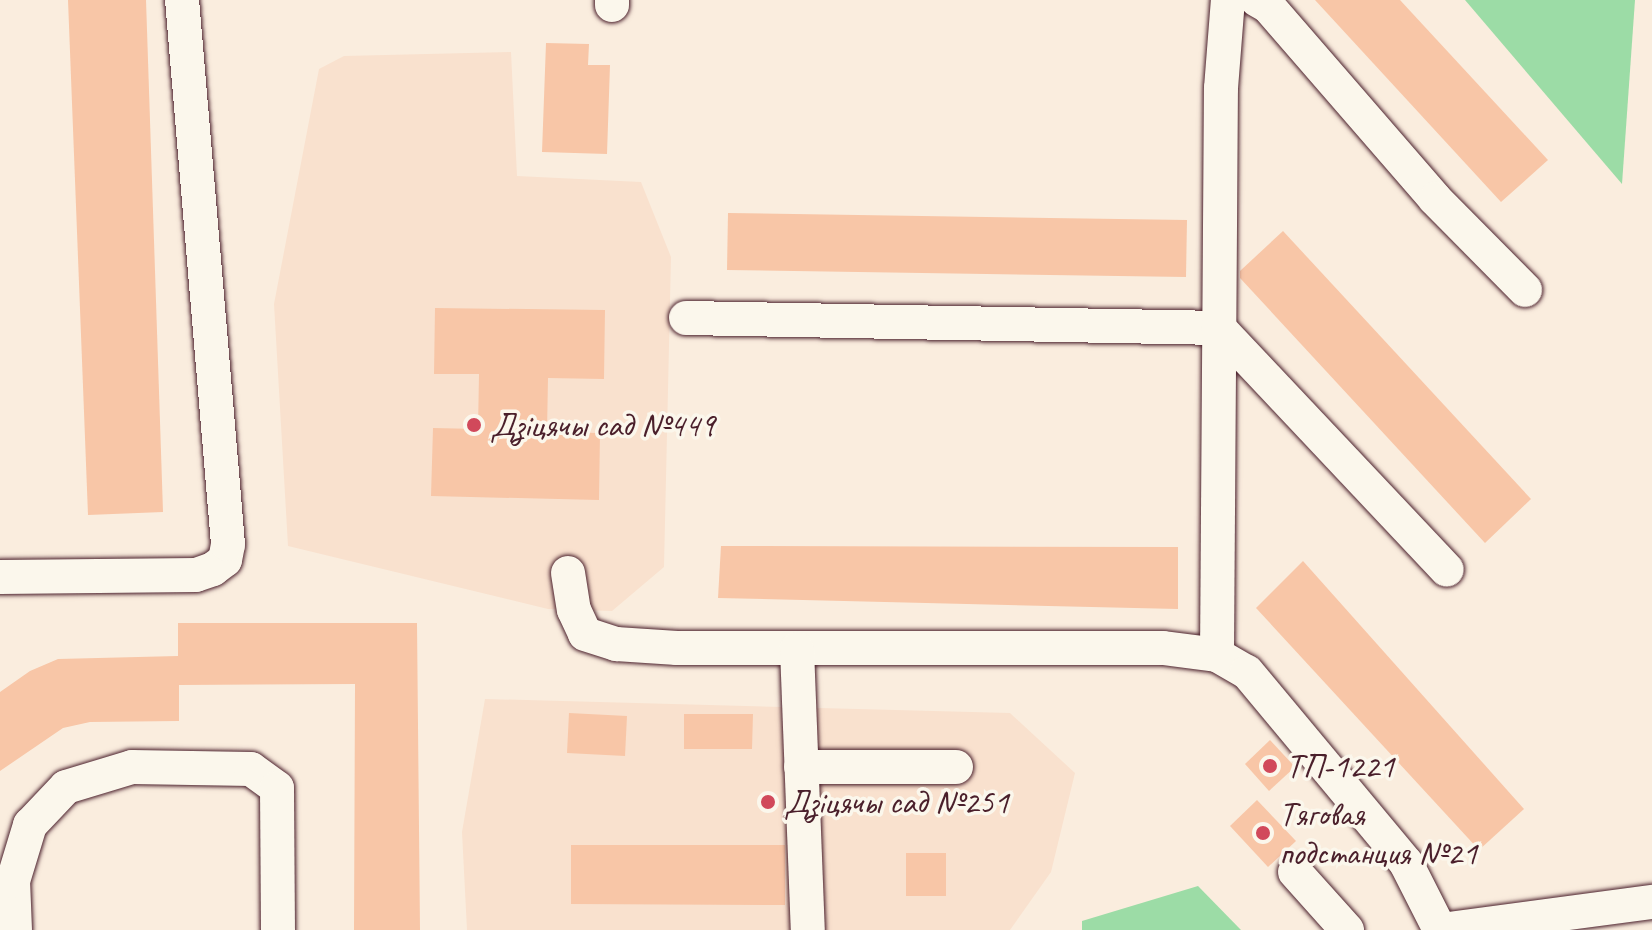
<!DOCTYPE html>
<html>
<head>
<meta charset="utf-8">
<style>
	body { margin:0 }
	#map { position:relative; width:1652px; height:930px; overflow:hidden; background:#faedde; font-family:Caveat,sans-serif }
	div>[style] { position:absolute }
	.built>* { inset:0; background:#f9e1ce }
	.green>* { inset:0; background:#9cdca6 }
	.building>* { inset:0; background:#f8c6a7 }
	.roads { filter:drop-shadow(0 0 2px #4a1f2b) drop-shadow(0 0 2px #4a1f2b) }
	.minor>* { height:34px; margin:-17px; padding:0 17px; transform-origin:17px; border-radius:17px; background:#fbf7ec }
	.dots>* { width:22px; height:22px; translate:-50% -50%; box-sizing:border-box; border:4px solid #fbf7ec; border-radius:50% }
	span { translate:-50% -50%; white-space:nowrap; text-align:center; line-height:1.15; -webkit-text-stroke:7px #fbf7ec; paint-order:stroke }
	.poi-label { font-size:34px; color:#4a1f2b }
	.left { translate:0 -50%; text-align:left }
</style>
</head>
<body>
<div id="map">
	<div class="built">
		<i style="clip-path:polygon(511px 52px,517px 176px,641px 182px,671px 257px,664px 567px,612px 611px,548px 609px,288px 546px,274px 304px,319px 69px,344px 56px)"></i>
		<i style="clip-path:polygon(485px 699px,1010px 713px,1075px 773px,1051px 872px,1010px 930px,467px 930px,462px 832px)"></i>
	</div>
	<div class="green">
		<i style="clip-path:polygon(1465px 0,1635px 0,1622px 184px)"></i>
		<i style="clip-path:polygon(1198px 886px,1241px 930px,1082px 930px,1082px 921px)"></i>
	</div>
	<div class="building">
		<i style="clip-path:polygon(68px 0,146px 0,163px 512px,88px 515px)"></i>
		<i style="clip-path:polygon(1315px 0,1400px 0,1548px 160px,1501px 202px)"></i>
		<i style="clip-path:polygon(546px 43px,589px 44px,588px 65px,610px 65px,607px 154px,542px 152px)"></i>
		<i style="clip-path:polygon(728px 213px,1187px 220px,1186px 277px,727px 270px)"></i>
		<i style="clip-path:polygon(1283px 231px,1531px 499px,1485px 543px,1240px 278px,1240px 271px)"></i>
		<i style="clip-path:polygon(435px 308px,605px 310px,604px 379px,548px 378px,547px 432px,600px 433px,599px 500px,431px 496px,433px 428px,478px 429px,479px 374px,434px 374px)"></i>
		<i style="clip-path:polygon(721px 546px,1178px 547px,1178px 609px,718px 598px)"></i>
		<i style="clip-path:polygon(1303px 561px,1524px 809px,1479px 850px,1256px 608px)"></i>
		<i style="clip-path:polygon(178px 623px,417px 623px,420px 930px,354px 930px,355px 684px,179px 685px,179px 721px,90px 722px,63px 728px,0 771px,0 692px,30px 671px,58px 659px,178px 656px)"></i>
		<i style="clip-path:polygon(569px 713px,627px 716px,625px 756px,567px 753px)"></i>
		<i style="clip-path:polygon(684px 714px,753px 714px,752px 749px,684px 749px)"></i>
		<i style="clip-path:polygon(1270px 740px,1295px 767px,1269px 791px,1245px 764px)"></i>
		<i style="clip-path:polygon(1257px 800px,1296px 841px,1268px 867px,1230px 826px)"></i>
		<i style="clip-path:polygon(571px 845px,785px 845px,785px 905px,571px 904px)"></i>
		<i style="clip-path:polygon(906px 853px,946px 853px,946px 896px,906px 896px)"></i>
	</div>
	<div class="roads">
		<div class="minor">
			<i style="left:1257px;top:0;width:13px;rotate:29deg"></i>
			<i style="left:1268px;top:6px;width:255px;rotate:49.1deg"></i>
			<i style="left:1435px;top:199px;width:128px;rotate:45.3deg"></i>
			<i style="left:612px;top:5px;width:5px;rotate:-90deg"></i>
			<i style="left:686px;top:318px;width:533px;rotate:1.07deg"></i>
			<i style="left:1219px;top:328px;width:332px;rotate:46.7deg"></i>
			<i style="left:568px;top:573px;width:37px;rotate:81deg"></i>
			<i style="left:574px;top:610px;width:26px;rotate:65deg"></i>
			<i style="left:585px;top:634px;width:33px;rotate:18deg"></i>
			<i style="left:616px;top:644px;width:61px;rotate:3.8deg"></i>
			<i style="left:677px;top:648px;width:486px"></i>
			<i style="left:1163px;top:648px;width:54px;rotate:7.4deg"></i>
			<i style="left:1217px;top:655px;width:34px;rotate:30deg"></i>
			<i style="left:1247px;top:672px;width:249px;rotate:50.2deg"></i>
			<i style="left:1406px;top:863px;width:75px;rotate:63.1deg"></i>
			<i style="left:0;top:577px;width:196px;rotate:-0.6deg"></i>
			<i style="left:196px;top:575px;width:18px;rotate:-19deg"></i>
			<i style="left:213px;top:569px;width:15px;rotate:-37deg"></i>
			<i style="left:225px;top:560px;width:16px;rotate:-79deg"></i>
			<i style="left:228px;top:544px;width:546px;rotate:-94.83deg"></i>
			<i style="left:797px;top:649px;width:281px;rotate:87.8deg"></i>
			<i style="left:1217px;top:655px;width:567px;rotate:-89.6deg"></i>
			<i style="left:1221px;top:88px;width:88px;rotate:-85.5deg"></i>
			<i style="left:801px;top:767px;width:155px"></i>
			<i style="left:1295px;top:872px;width:78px;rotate:48.1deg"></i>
			<i style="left:15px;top:930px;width:49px;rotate:-92.3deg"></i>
			<i style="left:13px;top:881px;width:59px;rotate:-73.1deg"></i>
			<i style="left:30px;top:825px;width:52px;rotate:-46.5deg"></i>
			<i style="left:66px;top:787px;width:69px;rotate:-16.9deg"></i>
			<i style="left:132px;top:767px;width:119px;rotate:1deg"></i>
			<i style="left:251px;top:769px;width:32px;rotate:36deg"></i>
			<i style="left:277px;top:788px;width:142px;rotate:89.6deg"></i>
			<i style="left:1441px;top:930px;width:213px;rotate:-7.6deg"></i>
		</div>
	</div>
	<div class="dots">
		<i style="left:474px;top:425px;background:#d1495b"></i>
		<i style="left:1270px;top:766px;background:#d1495b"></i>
		<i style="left:768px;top:802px;background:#d1495b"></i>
		<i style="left:1263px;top:833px;background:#d1495b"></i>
	</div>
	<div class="poi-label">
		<span class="left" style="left:490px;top:425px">Дзіцячы сад №449</span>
		<span class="left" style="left:1286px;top:766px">ТП-1221</span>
		<span class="left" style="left:784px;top:802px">Дзіцячы сад №251</span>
		<span class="left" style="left:1279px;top:833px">Тяговая<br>подстанция №21</span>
	</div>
</div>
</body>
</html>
